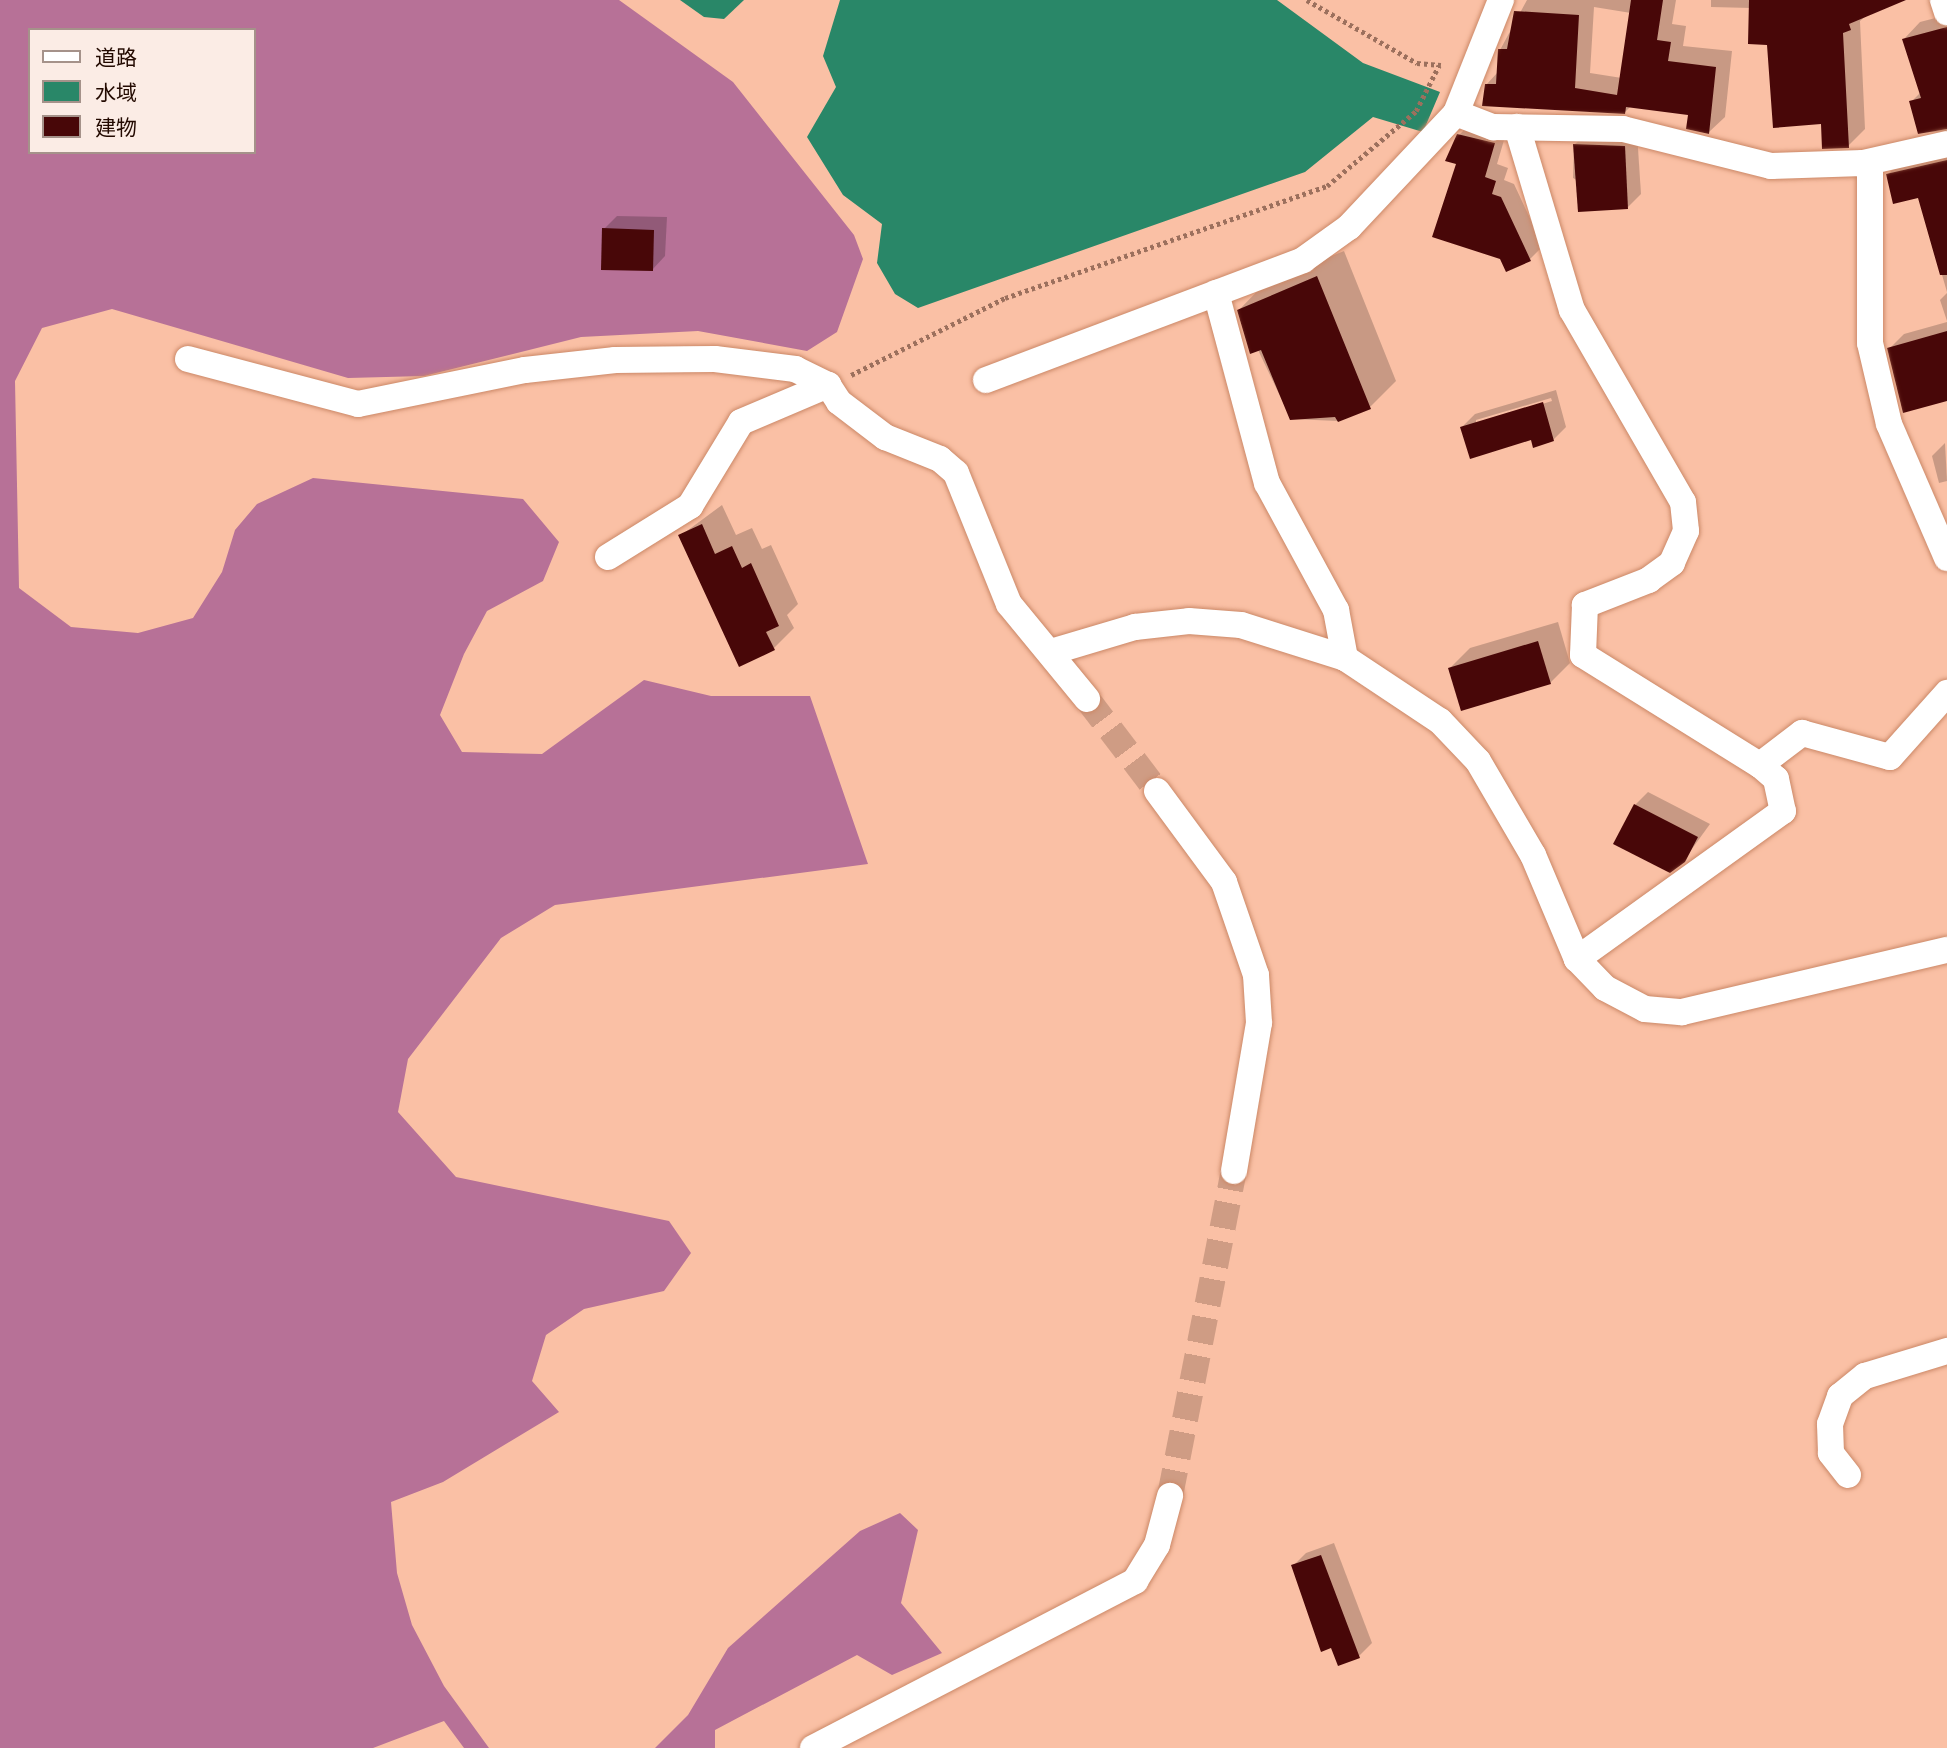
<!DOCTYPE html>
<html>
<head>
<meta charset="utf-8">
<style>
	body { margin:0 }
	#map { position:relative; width:1947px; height:1748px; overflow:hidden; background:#fac0a5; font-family:"DM Sans","Noto Sans JP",sans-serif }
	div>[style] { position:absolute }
	.forest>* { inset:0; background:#b77197 }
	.water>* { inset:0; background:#298768 }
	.shadow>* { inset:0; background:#0003 }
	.building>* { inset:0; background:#480708 }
	.street-tunnel>* { height:26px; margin-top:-13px; transform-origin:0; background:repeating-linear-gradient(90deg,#cf9c84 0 26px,transparent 0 39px) }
	.path>* { height:4.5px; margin-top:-2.25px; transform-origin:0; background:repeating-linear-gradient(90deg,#9c705d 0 3.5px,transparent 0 7px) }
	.roads { filter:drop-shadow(0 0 2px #cb8867) drop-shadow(0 0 2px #cb8867) }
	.street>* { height:26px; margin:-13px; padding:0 13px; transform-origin:13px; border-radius:13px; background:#fff }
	span { translate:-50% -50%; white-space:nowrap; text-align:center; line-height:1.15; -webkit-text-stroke:7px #fbece5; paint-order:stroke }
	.legend { position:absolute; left:28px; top:28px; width:228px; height:126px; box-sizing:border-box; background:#fbece5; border:2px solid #a5928a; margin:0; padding:9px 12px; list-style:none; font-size:21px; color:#230a01 }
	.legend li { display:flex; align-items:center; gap:14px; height:35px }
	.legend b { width:35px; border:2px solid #a5928a }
</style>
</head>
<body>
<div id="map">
	<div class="forest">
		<i style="clip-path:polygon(evenodd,0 0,619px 0,733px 82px,854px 235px,863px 259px,837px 332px,807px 351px,698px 331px,581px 337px,424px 376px,348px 378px,112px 309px,42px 328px,15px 381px,19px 588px,71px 627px,138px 633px,193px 618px,222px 572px,235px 530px,257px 504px,313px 478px,523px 499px,559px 542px,543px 581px,487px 611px,464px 654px,440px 715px,462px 752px,542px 754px,644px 680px,711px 696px,810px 696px,868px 864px,555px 905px,501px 938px,408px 1059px,398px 1112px,456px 1177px,669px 1221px,691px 1253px,664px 1291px,584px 1309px,546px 1335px,532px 1381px,559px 1412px,443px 1482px,391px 1502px,397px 1573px,412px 1625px,444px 1686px,489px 1748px,464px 1748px,444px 1721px,373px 1748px,0 1748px,0 0,30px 30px,254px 30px,254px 152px,30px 152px,30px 30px)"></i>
		<i style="clip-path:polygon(900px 1513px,918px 1530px,901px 1603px,942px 1653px,892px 1675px,857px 1655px,715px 1730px,715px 1748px,655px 1748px,688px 1715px,728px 1648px,860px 1531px)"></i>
	</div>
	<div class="water">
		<i style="clip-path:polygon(680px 0,744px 0,724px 19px,704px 17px)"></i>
		<i style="clip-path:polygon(840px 0,1277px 0,1363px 63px,1440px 92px,1423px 132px,1373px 117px,1305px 172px,918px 308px,895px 294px,877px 263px,882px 224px,843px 195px,807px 137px,836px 87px,823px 56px)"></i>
	</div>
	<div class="shadow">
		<i style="clip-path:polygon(evenodd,1527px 0,1676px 0,1672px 24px,1686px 26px,1683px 46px,1732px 51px,1725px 117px,1709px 132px,1690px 114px,1631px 106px,1625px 112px,1486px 85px,1498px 72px,1500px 50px,1527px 0,1594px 7px,1631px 13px,1622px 78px,1590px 73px,1594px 7px)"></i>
		<i style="clip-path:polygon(1711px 0,1885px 0,1860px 21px,1865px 129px,1848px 146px,1823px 122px,1751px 8px,1711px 7px)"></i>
		<i style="clip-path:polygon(1947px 15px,1947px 131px,1919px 133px,1911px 102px,1921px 92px,1904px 39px,1920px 22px)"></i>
		<i style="clip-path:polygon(1472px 122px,1507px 130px,1497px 164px,1508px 168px,1504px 180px,1514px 184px,1543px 246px,1530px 259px,1458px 163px,1459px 135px)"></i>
		<i style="clip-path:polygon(1588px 132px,1637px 133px,1641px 194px,1628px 207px,1573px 178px,1574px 145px)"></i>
		<i style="clip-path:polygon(1947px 148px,1947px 292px,1919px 196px,1888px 174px,1903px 160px)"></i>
		<i style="clip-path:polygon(617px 216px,667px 217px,665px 256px,652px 270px,604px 229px)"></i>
		<i style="clip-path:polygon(1344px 251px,1396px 381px,1370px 407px,1338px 421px,1291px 419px,1239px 310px,1265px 283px)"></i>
		<i style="clip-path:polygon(1947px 293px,1947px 321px,1940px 300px)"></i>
		<i style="clip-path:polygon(1947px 322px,1947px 399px,1889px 349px,1904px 334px)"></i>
		<i style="clip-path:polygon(evenodd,1556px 390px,1566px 427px,1553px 440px,1462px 427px,1475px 414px,1556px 390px,1551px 398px,1552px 401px,1476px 424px,1476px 420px,1551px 398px)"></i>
		<i style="clip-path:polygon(1945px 443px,1947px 481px,1939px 483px,1932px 456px)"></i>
		<i style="clip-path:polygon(722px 505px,736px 535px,752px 528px,762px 549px,771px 545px,798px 604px,787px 615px,794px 628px,774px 648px,680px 536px)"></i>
		<i style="clip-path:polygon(1558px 622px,1570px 663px,1550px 683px,1450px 668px,1470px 648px)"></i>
		<i style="clip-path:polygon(1648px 792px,1710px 824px,1684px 860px,1635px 805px)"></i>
		<i style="clip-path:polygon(1334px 1543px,1372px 1643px,1359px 1656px,1293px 1566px,1306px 1553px)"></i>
	</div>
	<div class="building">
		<i style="clip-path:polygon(1631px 0,1663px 0,1657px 40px,1671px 42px,1668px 61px,1716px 67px,1709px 134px,1686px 129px,1688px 115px,1626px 107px,1625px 114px,1482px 106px,1485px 84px,1496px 84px,1498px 49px,1507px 49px,1514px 11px,1579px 15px,1575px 88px,1617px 95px)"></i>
		<i style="clip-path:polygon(1749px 0,1906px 0,1849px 24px,1851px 30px,1843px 33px,1849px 148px,1822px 149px,1821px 124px,1773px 128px,1767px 45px,1748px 44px)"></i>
		<i style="clip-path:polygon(1947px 27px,1947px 129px,1918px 134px,1909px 101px,1921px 98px,1902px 39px)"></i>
		<i style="clip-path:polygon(1457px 134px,1495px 143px,1485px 177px,1496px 181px,1492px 194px,1501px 197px,1531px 261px,1506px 272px,1500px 259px,1432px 237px,1456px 164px,1445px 161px)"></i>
		<i style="clip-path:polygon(1573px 144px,1625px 146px,1628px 209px,1578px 212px)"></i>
		<i style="clip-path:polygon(1947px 160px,1947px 275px,1940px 275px,1918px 198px,1893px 204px,1886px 174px)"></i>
		<i style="clip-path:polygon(602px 228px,654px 230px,653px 271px,601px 270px)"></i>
		<i style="clip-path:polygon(1317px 276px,1371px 409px,1338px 422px,1335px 417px,1290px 420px,1261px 350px,1250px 354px,1237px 310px)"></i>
		<i style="clip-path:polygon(1947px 331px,1947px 401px,1903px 413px,1887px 348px)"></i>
		<i style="clip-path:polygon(1543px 402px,1554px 441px,1533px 448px,1531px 440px,1470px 459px,1460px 427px)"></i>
		<i style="clip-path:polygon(702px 524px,715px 554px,732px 546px,742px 568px,751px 563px,779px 626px,766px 632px,775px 650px,739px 667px,678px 535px)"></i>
		<i style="clip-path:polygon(1538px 641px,1551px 684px,1461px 711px,1448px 668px)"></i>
		<i style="clip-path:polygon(1634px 804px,1698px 837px,1685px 862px,1670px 873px,1613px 844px)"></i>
		<i style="clip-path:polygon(1321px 1555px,1360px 1658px,1338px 1666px,1331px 1648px,1321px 1652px,1291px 1565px)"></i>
	</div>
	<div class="street-tunnel">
		<i style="left:1087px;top:699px;width:116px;rotate:52.7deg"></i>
		<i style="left:1170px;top:1496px;width:331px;rotate:-78.9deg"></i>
	</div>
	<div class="path">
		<i style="left:1307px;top:0;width:127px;rotate:29.8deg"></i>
		<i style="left:1417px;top:63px;width:24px;rotate:5deg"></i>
		<i style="left:851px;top:375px;width:172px;rotate:-26.6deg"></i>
		<i style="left:1005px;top:298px;width:341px;rotate:-19.2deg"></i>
		<i style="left:1327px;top:186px;width:116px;rotate:-40.1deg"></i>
		<i style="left:1416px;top:111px;width:51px;rotate:-63.4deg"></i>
	</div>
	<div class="roads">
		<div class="street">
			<i style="left:1943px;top:0;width:13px;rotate:72deg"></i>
			<i style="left:1456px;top:113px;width:40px;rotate:21deg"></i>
			<i style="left:1493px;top:127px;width:130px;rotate:0.9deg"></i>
			<i style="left:1623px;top:129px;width:153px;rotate:14deg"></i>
			<i style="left:1771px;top:166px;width:92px;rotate:-1.9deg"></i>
			<i style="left:1863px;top:163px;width:11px;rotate:52deg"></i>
			<i style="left:1870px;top:172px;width:171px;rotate:90deg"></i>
			<i style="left:1870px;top:343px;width:83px;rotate:76.8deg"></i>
			<i style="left:1889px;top:424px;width:146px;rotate:66.6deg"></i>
			<i style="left:1517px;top:127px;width:191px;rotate:73.3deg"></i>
			<i style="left:1572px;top:310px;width:222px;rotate:60deg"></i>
			<i style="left:1683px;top:502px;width:29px;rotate:84deg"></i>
			<i style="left:1686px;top:531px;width:35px;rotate:114deg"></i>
			<i style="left:1672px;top:563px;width:29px;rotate:144deg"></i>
			<i style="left:1649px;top:580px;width:69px;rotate:158.7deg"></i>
			<i style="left:1585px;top:605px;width:50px;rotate:92.3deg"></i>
			<i style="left:1583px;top:655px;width:208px;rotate:31.9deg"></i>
			<i style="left:1760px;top:765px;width:21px;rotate:41deg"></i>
			<i style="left:1776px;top:779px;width:33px;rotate:78deg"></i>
			<i style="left:1783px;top:811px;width:254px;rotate:144.3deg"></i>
			<i style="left:1863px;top:163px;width:86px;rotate:-12.7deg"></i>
			<i style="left:1216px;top:293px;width:197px;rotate:75deg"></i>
			<i style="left:1267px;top:483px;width:145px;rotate:61.5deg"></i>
			<i style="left:1336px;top:610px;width:49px;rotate:79.4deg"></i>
			<i style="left:188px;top:359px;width:176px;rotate:14.8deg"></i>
			<i style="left:358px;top:404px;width:170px;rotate:-11.5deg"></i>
			<i style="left:525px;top:370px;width:91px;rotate:-6.3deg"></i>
			<i style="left:615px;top:360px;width:100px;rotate:-0.6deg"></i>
			<i style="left:715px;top:359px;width:81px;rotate:7.1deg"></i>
			<i style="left:795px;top:369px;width:37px;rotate:26deg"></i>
			<i style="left:986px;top:380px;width:339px;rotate:-20.7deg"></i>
			<i style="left:1303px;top:260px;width:57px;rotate:-35.7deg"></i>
			<i style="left:1349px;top:227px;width:156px;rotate:-46.8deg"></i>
			<i style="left:1456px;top:113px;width:122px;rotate:-68.3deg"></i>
			<i style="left:608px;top:557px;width:97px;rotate:-31.9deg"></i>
			<i style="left:690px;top:506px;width:98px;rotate:-58.7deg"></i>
			<i style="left:741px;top:422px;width:95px;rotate:-23deg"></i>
			<i style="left:828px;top:385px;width:20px;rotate:57deg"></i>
			<i style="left:839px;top:402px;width:58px;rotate:37.3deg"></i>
			<i style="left:885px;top:437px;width:59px;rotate:21.8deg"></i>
			<i style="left:940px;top:459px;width:21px;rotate:41deg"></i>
			<i style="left:956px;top:473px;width:141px;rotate:68deg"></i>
			<i style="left:1009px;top:604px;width:123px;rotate:50.6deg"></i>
			<i style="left:1051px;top:652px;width:88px;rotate:-16.6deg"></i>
			<i style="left:1135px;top:627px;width:54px;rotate:-6.3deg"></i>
			<i style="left:1189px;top:621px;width:52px;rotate:4.4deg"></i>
			<i style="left:1241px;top:625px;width:109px;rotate:17.6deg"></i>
			<i style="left:1345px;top:658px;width:114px;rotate:33.6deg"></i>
			<i style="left:1440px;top:721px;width:55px;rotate:46.5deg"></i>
			<i style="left:1478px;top:761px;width:109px;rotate:59.7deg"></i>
			<i style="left:1533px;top:855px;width:113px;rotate:67.1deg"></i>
			<i style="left:1577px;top:959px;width:40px;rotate:46deg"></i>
			<i style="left:1605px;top:988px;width:45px;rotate:27.7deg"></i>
			<i style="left:1645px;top:1009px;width:37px;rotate:5deg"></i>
			<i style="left:1682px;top:1012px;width:272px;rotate:-13.2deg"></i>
			<i style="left:1760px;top:765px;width:53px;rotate:-37.3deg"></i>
			<i style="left:1802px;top:733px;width:91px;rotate:15.3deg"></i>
			<i style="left:1890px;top:757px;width:86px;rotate:-48.3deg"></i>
			<i style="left:1157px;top:791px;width:113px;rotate:53.6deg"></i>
			<i style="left:1224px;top:882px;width:98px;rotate:71deg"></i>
			<i style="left:1256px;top:975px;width:48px;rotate:86.4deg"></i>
			<i style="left:1259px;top:1023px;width:150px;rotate:99.6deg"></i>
			<i style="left:1848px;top:1475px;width:28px;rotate:-128deg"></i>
			<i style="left:1831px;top:1453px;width:29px;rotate:-92deg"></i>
			<i style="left:1830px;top:1424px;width:30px;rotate:-70deg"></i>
			<i style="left:1840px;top:1396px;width:32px;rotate:-39deg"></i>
			<i style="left:1865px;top:1376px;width:86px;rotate:-17deg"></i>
			<i style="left:813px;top:1748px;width:363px;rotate:-27.4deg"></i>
			<i style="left:1135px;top:1581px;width:42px;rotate:-58.6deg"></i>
			<i style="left:1157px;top:1545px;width:51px;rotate:-75.1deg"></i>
		</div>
	</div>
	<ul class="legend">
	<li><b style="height:9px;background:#fff"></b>道路</li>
	<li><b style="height:19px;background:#298768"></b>水域</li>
	<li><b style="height:19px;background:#480708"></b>建物</li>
	</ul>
</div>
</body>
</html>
